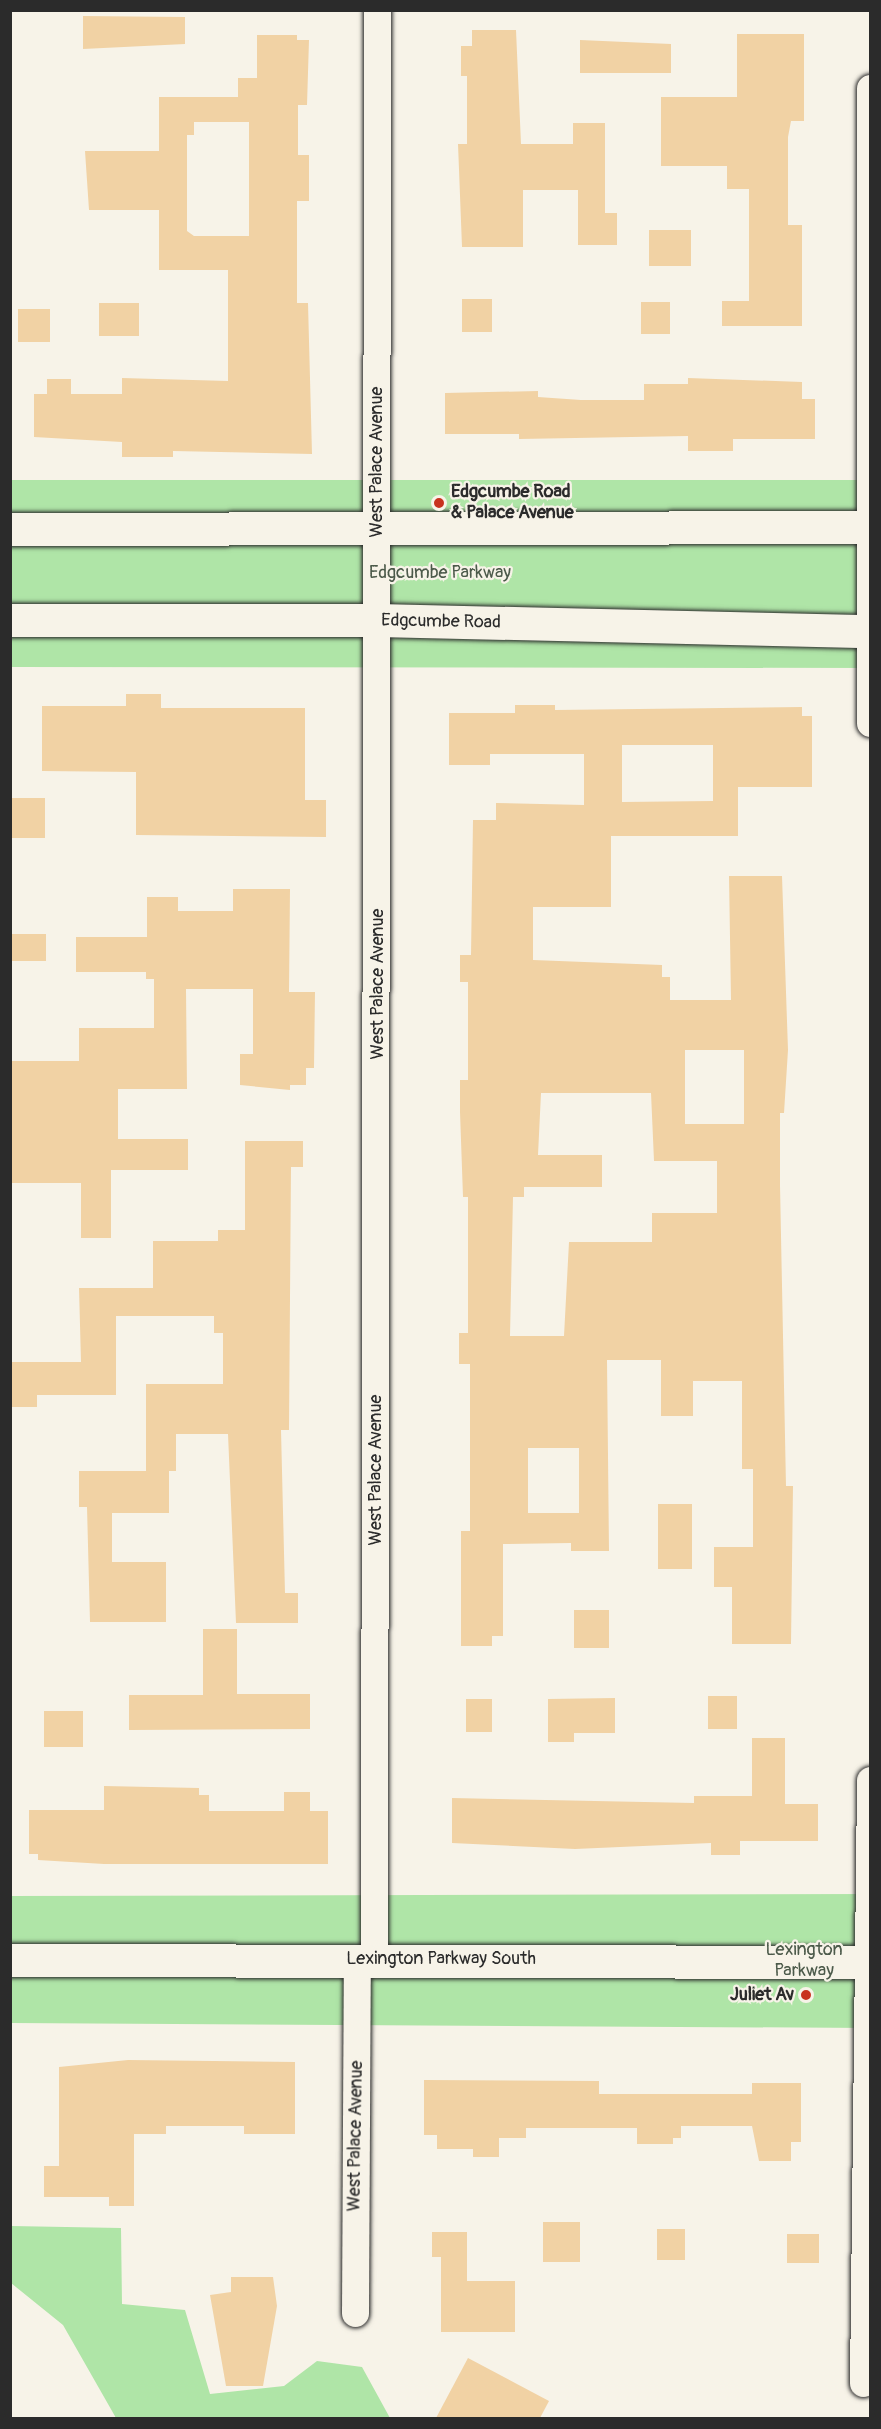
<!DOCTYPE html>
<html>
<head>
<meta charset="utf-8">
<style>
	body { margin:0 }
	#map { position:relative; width:881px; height:2429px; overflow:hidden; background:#f7f3e8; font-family:Pangolin,sans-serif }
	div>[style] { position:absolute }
	.green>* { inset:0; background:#afe5a7 }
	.building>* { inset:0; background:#f1d2a4 }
	.roads { filter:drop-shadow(0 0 2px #2b2b2b) drop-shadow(0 0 2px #2b2b2b) }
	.minor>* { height:27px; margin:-13.5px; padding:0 13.5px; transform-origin:13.5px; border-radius:13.5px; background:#f7f3e8 }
	.tertiary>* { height:33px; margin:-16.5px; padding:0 16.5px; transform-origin:16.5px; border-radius:16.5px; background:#f7f3e8 }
	.secondary>* { height:33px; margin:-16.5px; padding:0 16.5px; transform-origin:16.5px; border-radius:16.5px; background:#f7f3e8 }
	.dots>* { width:16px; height:16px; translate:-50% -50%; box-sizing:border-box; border:3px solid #f7f3e8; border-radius:50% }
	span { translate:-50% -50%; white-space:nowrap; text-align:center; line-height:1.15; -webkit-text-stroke:4.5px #f7f3e8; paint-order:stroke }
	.street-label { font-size:18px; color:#2b2b2b }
	.poi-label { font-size:18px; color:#2b2b2b; font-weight:700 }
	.left { translate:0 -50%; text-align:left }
	.right { translate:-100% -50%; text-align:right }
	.park-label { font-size:18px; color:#4c5a4a }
	.frame { position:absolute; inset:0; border:12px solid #2b2b2b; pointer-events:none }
</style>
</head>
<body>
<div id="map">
	<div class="green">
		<i style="clip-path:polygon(11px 480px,870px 480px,870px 668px,11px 667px)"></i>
		<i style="clip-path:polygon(870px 1894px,870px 2028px,11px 2023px,11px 1896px)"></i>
		<i style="clip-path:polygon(11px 2226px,121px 2228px,122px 2304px,185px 2310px,210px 2394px,284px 2386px,317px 2361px,362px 2367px,390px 2418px,116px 2418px,63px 2325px,11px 2283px)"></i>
	</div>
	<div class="building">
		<i style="clip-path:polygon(83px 16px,185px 17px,185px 44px,83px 49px)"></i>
		<i style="clip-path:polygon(472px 30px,516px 30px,521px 144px,573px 144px,573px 123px,605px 123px,605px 213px,617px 213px,617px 245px,578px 245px,578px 190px,523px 190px,523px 247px,462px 247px,458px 144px,467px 144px,467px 76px,461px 76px,461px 46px,472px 46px)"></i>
		<i style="clip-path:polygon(737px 34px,804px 34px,804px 121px,791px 121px,788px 137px,788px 225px,802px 225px,802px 326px,722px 326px,722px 301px,749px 301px,749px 189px,727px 189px,727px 166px,661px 166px,661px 97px,737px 97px)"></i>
		<i style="clip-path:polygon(evenodd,257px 35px,297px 35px,297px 40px,309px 40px,307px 105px,298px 105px,298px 155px,309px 155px,309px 201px,297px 201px,297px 303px,308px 303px,312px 454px,173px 451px,173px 457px,122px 457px,122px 442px,34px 437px,34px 394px,47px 394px,47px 379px,71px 379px,71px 394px,122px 394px,122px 378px,228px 381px,228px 270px,159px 270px,159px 210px,89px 210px,85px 151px,159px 151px,159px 97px,238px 97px,238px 78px,257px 78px,257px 35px,194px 122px,249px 122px,249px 236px,194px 236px,187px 231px,187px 135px,194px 135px,194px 122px)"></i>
		<i style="clip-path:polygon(580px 40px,671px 44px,671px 73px,580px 73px)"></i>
		<i style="clip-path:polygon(649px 230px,691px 230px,691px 266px,649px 266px)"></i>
		<i style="clip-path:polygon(462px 299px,492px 299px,492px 332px,462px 332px)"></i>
		<i style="clip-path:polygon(641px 302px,670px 302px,670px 334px,641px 334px)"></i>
		<i style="clip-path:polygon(99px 303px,139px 303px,139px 336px,99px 336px)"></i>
		<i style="clip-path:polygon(18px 309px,50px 309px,50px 342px,18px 342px)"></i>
		<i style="clip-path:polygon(688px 378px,802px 382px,802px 399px,815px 399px,815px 439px,733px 439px,733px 451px,688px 451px,688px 436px,519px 439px,519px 434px,445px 434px,445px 393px,538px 391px,538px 397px,581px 400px,644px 400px,644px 384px,688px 384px)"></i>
		<i style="clip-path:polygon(126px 694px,161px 694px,161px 708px,305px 708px,305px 800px,326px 800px,326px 837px,136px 835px,136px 772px,42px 771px,42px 706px,126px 706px)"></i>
		<i style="clip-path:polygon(evenodd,515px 705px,555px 705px,555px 710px,802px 707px,802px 716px,812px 716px,812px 787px,738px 787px,738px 836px,611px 836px,611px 907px,533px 907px,533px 960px,662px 965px,662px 977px,670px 977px,670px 1000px,731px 1000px,729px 876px,782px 876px,788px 1050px,784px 1113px,780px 1113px,780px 1185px,786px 1486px,793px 1486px,791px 1644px,732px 1644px,732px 1587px,714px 1587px,714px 1547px,753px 1547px,753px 1469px,742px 1469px,742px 1381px,693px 1381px,693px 1416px,661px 1416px,661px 1360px,607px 1360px,609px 1551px,571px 1551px,571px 1543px,503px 1544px,503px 1636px,492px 1636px,492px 1646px,461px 1646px,461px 1531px,470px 1531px,470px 1364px,459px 1364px,459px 1333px,468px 1333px,468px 1197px,463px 1197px,460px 1112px,460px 1080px,468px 1080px,468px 982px,460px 982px,460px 955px,471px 955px,473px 820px,496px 820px,496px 803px,584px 805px,584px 754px,490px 754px,490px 765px,449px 765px,449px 713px,515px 713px,515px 705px,622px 745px,713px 745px,713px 801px,622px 802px,622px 745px,515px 705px,685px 1050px,744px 1050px,744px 1124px,685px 1124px,685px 1050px,515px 705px,541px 1093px,651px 1093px,654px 1161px,717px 1161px,717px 1213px,652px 1213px,652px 1242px,569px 1242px,564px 1336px,510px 1336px,513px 1197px,524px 1197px,524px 1187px,602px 1187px,602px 1155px,538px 1155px,541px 1093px,515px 705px,528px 1448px,579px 1448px,579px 1513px,528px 1513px,528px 1448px)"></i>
		<i style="clip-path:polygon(10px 798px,45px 798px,45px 838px,10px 838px)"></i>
		<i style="clip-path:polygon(233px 889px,290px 889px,289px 992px,315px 992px,314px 1068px,306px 1068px,306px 1085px,290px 1085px,290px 1090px,240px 1085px,240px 1054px,253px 1054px,253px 989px,186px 989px,187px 1089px,118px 1089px,118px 1139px,188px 1139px,188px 1170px,111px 1170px,111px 1238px,81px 1238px,81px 1183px,10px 1183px,10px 1061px,79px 1061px,79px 1028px,154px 1028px,154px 979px,146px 979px,146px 972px,76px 972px,76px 937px,147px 937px,147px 897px,178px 897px,178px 911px,233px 911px)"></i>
		<i style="clip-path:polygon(10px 934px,46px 934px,46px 961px,10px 961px)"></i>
		<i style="clip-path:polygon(245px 1141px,303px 1141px,303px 1167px,291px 1167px,289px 1430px,281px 1430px,285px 1593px,298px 1593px,298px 1623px,236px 1623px,228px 1434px,176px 1434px,176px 1471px,146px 1471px,146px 1384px,223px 1384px,223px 1333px,214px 1333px,214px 1316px,116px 1316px,116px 1395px,37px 1395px,37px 1407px,10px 1407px,10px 1362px,81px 1362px,79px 1288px,153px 1288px,153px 1241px,218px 1241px,218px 1230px,245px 1230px)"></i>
		<i style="clip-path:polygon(79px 1471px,169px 1471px,169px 1513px,112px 1513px,112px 1562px,166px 1562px,166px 1622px,90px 1622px,87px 1507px,79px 1507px)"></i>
		<i style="clip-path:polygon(658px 1504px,692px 1504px,692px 1569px,658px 1569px)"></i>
		<i style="clip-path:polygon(574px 1610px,609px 1610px,609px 1648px,574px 1648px)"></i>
		<i style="clip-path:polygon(203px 1629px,237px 1629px,237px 1694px,310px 1694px,310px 1729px,129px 1730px,129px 1695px,203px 1695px)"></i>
		<i style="clip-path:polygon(708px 1696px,737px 1696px,737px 1729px,708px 1729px)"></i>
		<i style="clip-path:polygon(615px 1698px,615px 1733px,574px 1733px,574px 1742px,548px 1742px,548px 1699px)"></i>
		<i style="clip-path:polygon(466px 1699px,492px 1699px,492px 1732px,466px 1732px)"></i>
		<i style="clip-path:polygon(44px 1711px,83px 1711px,83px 1747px,44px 1747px)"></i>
		<i style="clip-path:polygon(752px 1738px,785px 1738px,785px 1804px,818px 1804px,818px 1841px,740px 1841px,740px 1855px,711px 1855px,711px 1843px,575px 1849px,452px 1843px,452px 1798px,694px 1803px,694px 1796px,752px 1796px)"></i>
		<i style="clip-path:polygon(104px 1786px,199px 1788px,199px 1795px,209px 1795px,209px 1811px,284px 1811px,284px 1792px,310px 1792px,310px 1811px,328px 1811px,328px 1864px,104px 1864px,38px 1860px,38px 1854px,29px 1854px,29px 1810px,104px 1810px)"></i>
		<i style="clip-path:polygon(128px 2060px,295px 2062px,295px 2134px,244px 2134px,244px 2126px,166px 2126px,166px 2134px,134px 2134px,134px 2206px,109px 2206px,109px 2197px,44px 2197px,44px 2166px,59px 2166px,59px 2067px)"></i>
		<i style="clip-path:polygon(424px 2080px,599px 2081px,599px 2094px,752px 2094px,752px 2083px,801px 2083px,801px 2142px,791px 2142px,791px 2161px,759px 2161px,752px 2126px,681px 2126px,681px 2138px,673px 2138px,673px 2144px,637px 2144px,637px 2128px,526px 2128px,526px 2138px,499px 2138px,499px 2157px,473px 2157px,473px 2149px,437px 2149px,437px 2135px,424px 2135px)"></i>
		<i style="clip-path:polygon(543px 2222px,580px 2222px,580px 2262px,543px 2262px)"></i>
		<i style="clip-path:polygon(657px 2229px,685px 2229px,685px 2260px,657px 2260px)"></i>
		<i style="clip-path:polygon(432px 2232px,467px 2232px,467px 2281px,515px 2281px,515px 2332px,441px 2332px,441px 2257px,432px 2257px)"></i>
		<i style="clip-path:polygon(787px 2234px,819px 2234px,819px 2263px,787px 2263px)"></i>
		<i style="clip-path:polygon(231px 2277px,273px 2277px,277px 2306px,263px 2386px,226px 2386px,210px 2295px,231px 2292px)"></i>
		<i style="clip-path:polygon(468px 2358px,549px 2401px,540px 2418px,436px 2418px)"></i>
	</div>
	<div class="roads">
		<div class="minor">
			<i style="left:870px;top:88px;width:635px;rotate:90deg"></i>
			<i style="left:374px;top:1958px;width:1948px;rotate:-89.91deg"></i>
			<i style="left:355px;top:2313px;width:354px;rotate:-89.7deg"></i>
			<i style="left:863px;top:2383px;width:603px;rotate:-89.33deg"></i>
		</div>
		<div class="tertiary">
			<i style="left:10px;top:529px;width:860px;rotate:-0.13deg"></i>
			<i style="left:10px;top:620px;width:367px"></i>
			<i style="left:377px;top:620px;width:493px;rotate:1.3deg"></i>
		</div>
		<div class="secondary">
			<i style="left:10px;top:1960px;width:860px;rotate:0.13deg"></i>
		</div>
	</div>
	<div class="dots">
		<i style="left:439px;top:503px;background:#c8321e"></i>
		<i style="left:806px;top:1995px;background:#c8321e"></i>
	</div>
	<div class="street-label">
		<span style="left:377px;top:462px;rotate:-90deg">West Palace Avenue</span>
		<span style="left:441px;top:622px;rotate:1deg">Edgcumbe Road</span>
		<span style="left:378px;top:984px;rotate:-90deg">West Palace Avenue</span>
		<span style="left:376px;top:1470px;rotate:-90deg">West Palace Avenue</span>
		<span style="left:441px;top:1959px">Lexington Parkway South</span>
		<span style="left:356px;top:2136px;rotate:-89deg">West Palace Avenue</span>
	</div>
	<div class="poi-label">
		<span class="left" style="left:451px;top:503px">Edgcumbe Road<br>&amp; Palace Avenue</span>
		<span class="right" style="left:794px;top:1995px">Juliet Av</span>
	</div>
	<div class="park-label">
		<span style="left:440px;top:573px">Edgcumbe Parkway</span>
		<span style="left:804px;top:1961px">Lexington<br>Parkway</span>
	</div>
	<div class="frame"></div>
</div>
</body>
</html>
